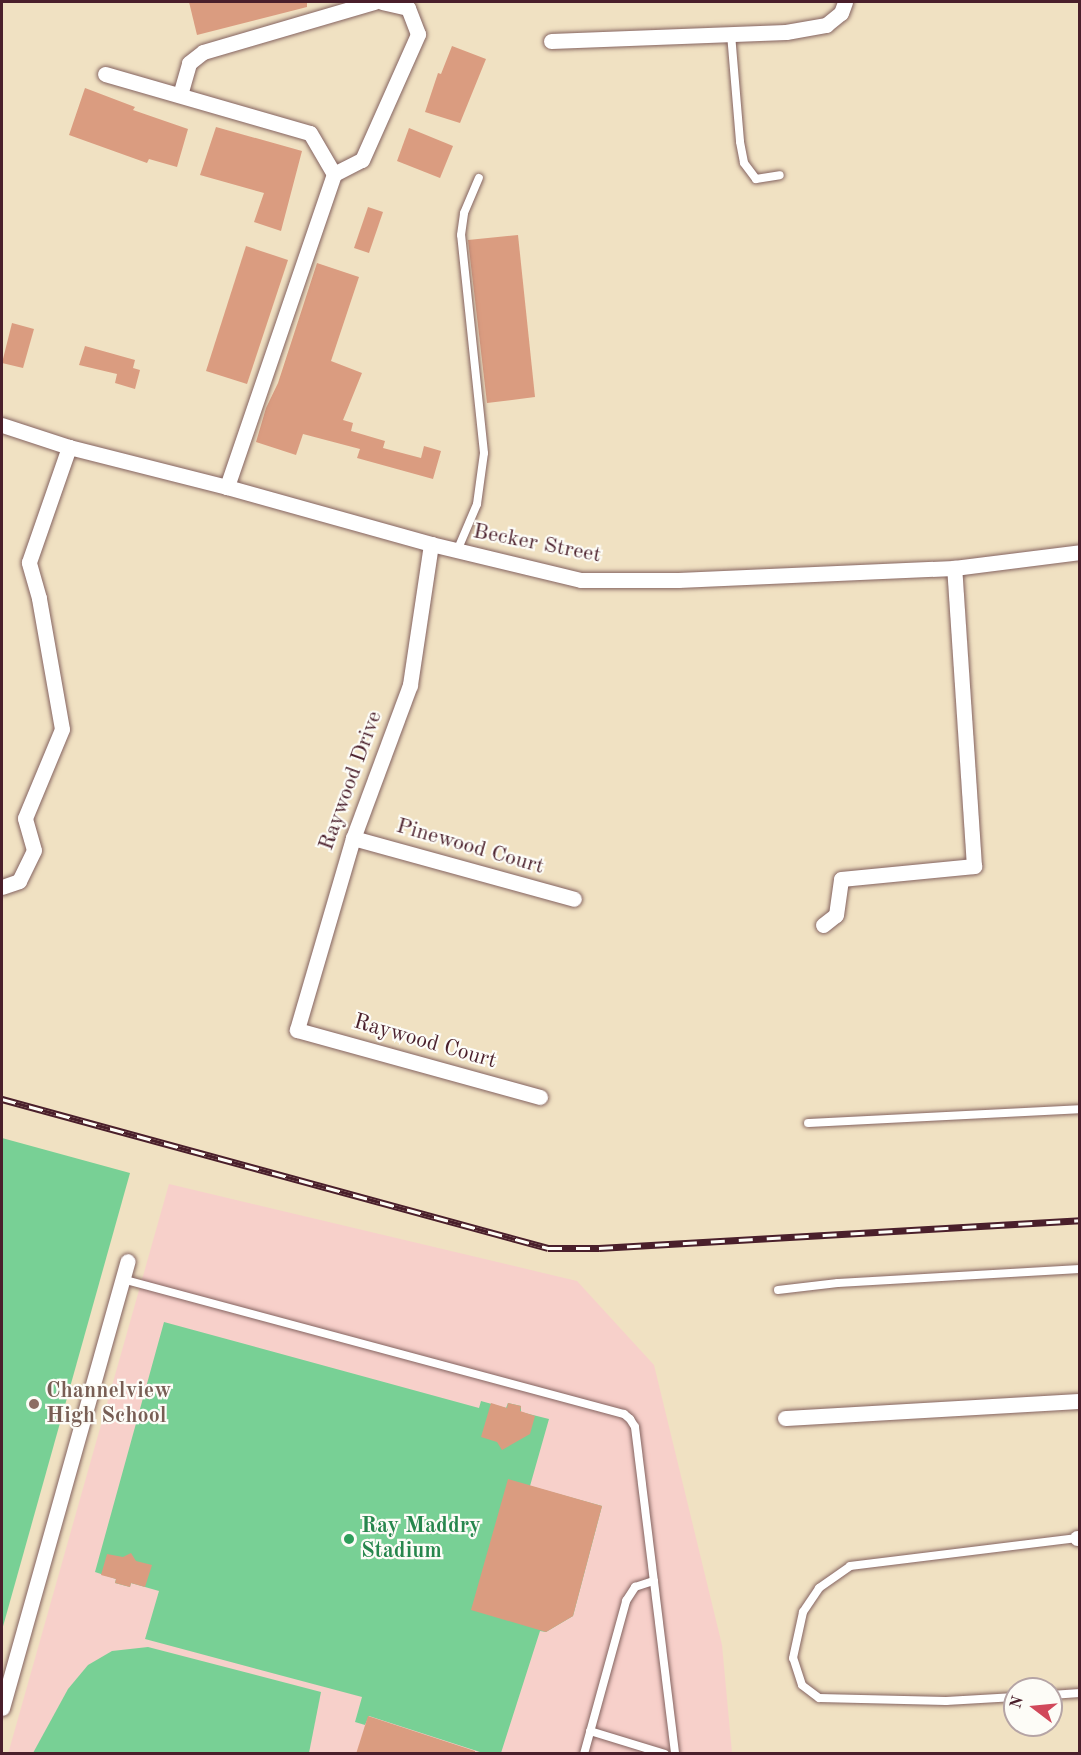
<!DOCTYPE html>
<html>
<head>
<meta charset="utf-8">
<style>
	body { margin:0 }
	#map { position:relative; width:1081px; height:1755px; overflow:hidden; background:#f0e1c2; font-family:"Old Standard TT",serif }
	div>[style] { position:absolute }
	.built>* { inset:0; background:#f7d0ca }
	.green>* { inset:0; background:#78d095 }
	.building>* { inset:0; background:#da9c80 }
	.roads { filter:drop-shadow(0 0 2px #846360) drop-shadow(0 0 2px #846360) }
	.service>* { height:8px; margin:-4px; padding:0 4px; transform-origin:4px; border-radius:4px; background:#fff }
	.minor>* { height:15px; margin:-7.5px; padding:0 7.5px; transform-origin:7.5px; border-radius:7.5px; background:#fff }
	.rail>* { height:7px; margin-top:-3.5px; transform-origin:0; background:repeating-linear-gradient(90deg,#fdfcf7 0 14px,#4a1f2b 0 28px); box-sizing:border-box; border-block:2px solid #4a1f2b }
	.dots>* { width:16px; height:16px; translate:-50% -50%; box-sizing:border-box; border:3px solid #fdfcf7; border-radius:50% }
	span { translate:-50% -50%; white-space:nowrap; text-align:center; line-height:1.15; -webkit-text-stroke:4.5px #fdfcf7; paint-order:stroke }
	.street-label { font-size:22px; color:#4a1f2b }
	.education-label { font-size:22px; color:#785e54; font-weight:700 }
	.left { translate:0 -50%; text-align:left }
	.leisure-label { font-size:22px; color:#27864d; font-weight:700 }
	.frame { position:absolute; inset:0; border:3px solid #4a1f2b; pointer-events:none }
	.north { position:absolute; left:1003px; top:1677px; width:60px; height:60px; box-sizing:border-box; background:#fdfcf7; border:2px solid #b5a4a5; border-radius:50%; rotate:286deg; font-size:16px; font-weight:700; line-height:24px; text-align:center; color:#4a1f2b }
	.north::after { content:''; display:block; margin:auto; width:21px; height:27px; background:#d1495b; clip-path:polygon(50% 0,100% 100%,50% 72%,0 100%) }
</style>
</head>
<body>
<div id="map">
	<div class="built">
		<i style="clip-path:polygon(169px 1184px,577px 1281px,654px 1365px,722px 1645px,732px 1753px,8px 1754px)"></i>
	</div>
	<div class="green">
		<i style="clip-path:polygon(2px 1138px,130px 1173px,2px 1630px)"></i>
		<i style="clip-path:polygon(164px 1322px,479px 1408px,481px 1401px,506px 1408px,508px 1403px,521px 1406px,521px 1412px,549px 1419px,530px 1486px,602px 1506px,573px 1616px,546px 1632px,540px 1631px,501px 1753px,483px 1753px,369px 1716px,365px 1725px,355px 1722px,362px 1697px,145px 1639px,159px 1591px,131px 1583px,130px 1587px,115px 1583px,116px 1579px,95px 1572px)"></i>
		<i style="clip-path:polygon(148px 1647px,321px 1692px,309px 1753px,33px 1753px,68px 1689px,88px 1665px,112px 1651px)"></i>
	</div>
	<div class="building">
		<i style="clip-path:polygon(189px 2px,307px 2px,307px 7px,197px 35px)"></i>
		<i style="clip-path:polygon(452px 46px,486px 59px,460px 123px,425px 112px,438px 73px,441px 74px)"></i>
		<i style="clip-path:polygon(85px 88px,135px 107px,133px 110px,188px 129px,177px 167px,149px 159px,147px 163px,69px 135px)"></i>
		<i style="clip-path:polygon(216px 127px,302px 151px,281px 231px,254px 222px,264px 193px,200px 175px)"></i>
		<i style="clip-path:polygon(409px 128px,453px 146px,440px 178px,397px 161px)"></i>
		<i style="clip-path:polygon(368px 207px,383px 212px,369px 253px,354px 248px)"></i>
		<i style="clip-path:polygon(518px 235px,535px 397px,487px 403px,468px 240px)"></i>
		<i style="clip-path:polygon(246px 246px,288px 260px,247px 384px,206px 371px)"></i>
		<i style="clip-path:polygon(317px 263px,359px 277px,331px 361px,362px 373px,343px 420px,353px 423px,351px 431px,385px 441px,383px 448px,421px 458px,424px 446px,441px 451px,433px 479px,357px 458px,360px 449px,303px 434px,296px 455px,256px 442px,266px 408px,278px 383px)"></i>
		<i style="clip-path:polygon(12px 323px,34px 329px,23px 368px,2px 363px)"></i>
		<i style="clip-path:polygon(85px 346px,135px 360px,133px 368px,140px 370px,135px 389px,115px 383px,117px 374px,79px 365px)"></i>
		<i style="clip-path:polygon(491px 1403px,507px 1408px,508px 1403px,521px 1406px,520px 1411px,535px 1416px,530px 1434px,502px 1450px,497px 1442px,481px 1437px)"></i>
		<i style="clip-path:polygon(508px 1479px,602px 1506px,573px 1616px,546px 1632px,471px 1610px)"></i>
		<i style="clip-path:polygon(131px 1553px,136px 1561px,152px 1565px,145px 1587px,131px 1583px,130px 1587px,115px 1583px,116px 1579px,101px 1575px,107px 1554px,123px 1557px)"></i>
		<i style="clip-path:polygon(368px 1716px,475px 1751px,475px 1754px,356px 1754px)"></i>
	</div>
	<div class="roads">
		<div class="service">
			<i style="left:731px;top:34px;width:108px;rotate:85.2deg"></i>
			<i style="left:740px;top:142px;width:21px;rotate:79deg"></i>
			<i style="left:744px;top:163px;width:20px;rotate:53deg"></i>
			<i style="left:756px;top:179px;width:24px;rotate:-9deg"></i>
			<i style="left:457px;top:551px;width:51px;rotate:-66.9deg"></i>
			<i style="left:477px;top:504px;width:51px;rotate:-82.2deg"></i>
			<i style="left:484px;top:453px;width:219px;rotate:-96deg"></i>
			<i style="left:461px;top:235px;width:22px;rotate:-82deg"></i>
			<i style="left:464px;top:213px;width:38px;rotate:-67deg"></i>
			<i style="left:808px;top:1123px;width:272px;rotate:-2.9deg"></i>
			<i style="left:122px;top:1279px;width:520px;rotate:15.05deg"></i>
			<i style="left:624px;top:1414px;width:8px;rotate:40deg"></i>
			<i style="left:630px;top:1419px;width:9px;rotate:58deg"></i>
			<i style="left:635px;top:1427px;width:329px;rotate:83deg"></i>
			<i style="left:778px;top:1290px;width:60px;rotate:-6.7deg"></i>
			<i style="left:838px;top:1283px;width:242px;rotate:-3.3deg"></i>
			<i style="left:1051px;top:1695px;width:29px;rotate:-4deg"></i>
			<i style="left:1015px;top:1697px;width:69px;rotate:176.7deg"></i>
			<i style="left:946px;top:1701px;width:127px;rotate:-178.6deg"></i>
			<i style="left:819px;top:1698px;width:21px;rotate:-143deg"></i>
			<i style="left:802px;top:1685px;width:28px;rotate:-108deg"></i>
			<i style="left:793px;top:1658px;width:47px;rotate:-77.7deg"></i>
			<i style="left:803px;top:1612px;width:29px;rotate:-56deg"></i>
			<i style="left:819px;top:1588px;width:38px;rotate:-35deg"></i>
			<i style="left:850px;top:1566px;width:229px;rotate:-7deg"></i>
			<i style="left:590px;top:1731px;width:78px;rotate:17deg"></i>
			<i style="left:584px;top:1754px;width:159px;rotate:-74.6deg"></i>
			<i style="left:626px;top:1601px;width:17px;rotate:-57deg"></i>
			<i style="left:635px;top:1587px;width:20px;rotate:-18deg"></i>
		</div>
		<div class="minor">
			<i style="left:551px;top:41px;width:235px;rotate:-2.2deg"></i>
			<i style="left:786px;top:32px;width:41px;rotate:-9.9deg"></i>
			<i style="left:826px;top:25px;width:19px;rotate:-39deg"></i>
			<i style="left:841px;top:13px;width:12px;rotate:-70deg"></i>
			<i style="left:105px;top:74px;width:213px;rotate:16.1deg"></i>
			<i style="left:310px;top:133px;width:48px;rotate:59.7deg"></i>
			<i style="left:334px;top:174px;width:331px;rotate:108.9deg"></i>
			<i style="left:180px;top:95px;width:33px;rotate:-74deg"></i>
			<i style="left:189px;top:63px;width:18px;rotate:-38deg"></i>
			<i style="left:203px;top:52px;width:178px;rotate:-16.3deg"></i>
			<i style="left:334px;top:174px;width:31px;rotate:-27deg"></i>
			<i style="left:362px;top:160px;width:138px;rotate:-66deg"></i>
			<i style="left:418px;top:34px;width:28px;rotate:-111deg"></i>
			<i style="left:408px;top:8px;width:26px;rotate:-167deg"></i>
			<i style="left:2px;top:425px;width:71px;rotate:18.2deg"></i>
			<i style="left:69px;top:447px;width:163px;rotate:14.2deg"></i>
			<i style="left:227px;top:487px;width:212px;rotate:15.6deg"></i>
			<i style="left:431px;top:544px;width:154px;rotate:13.5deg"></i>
			<i style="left:581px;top:580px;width:97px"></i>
			<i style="left:678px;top:580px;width:276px;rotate:-2.5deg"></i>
			<i style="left:954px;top:568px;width:127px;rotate:-7.2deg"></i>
			<i style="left:431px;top:544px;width:143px;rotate:98.5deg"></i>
			<i style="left:410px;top:685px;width:163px;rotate:110.4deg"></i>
			<i style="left:353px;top:838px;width:200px;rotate:106.3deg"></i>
			<i style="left:297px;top:1030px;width:252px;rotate:15.4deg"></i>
			<i style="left:353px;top:838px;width:229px;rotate:15.4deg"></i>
			<i style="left:2px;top:887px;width:18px;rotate:-19deg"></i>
			<i style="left:19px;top:881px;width:34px;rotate:-64deg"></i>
			<i style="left:34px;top:850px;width:33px;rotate:-106deg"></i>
			<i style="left:25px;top:818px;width:96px;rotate:-67.4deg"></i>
			<i style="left:62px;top:729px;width:133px;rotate:-100deg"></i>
			<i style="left:39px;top:598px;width:37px;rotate:-106deg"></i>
			<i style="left:29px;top:562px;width:122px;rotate:-70.8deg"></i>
			<i style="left:823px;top:925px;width:16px;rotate:-38deg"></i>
			<i style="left:836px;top:915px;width:36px;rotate:-82deg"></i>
			<i style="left:841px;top:879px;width:134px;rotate:-5.6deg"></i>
			<i style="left:974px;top:866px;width:299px;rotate:-93.8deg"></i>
			<i style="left:785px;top:1418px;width:295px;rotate:-3.3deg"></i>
			<i style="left:1077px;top:1538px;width:3px"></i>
			<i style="left:2px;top:1708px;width:464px;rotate:-74.3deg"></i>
		</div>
	</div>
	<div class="rail">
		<i style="left:2px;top:1099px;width:566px;rotate:15.26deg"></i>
		<i style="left:548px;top:1248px;width:51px"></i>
		<i style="left:599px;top:1248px;width:482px;rotate:-3.3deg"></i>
	</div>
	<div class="dots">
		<i style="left:34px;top:1404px;background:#8d6e63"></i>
		<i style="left:349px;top:1539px;background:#2e9e5b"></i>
	</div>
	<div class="street-label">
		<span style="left:537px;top:544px;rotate:11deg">Becker Street</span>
		<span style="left:351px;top:781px;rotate:-70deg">Raywood Drive</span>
		<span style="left:470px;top:847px;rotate:16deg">Pinewood Court</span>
		<span style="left:425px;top:1042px;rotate:16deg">Raywood Court</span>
	</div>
	<div class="education-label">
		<span class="left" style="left:46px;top:1404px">Channelview<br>High School</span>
	</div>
	<div class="leisure-label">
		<span class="left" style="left:361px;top:1539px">Ray Maddry<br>Stadium</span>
	</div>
	<div class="frame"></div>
	<div class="north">N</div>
</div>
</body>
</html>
